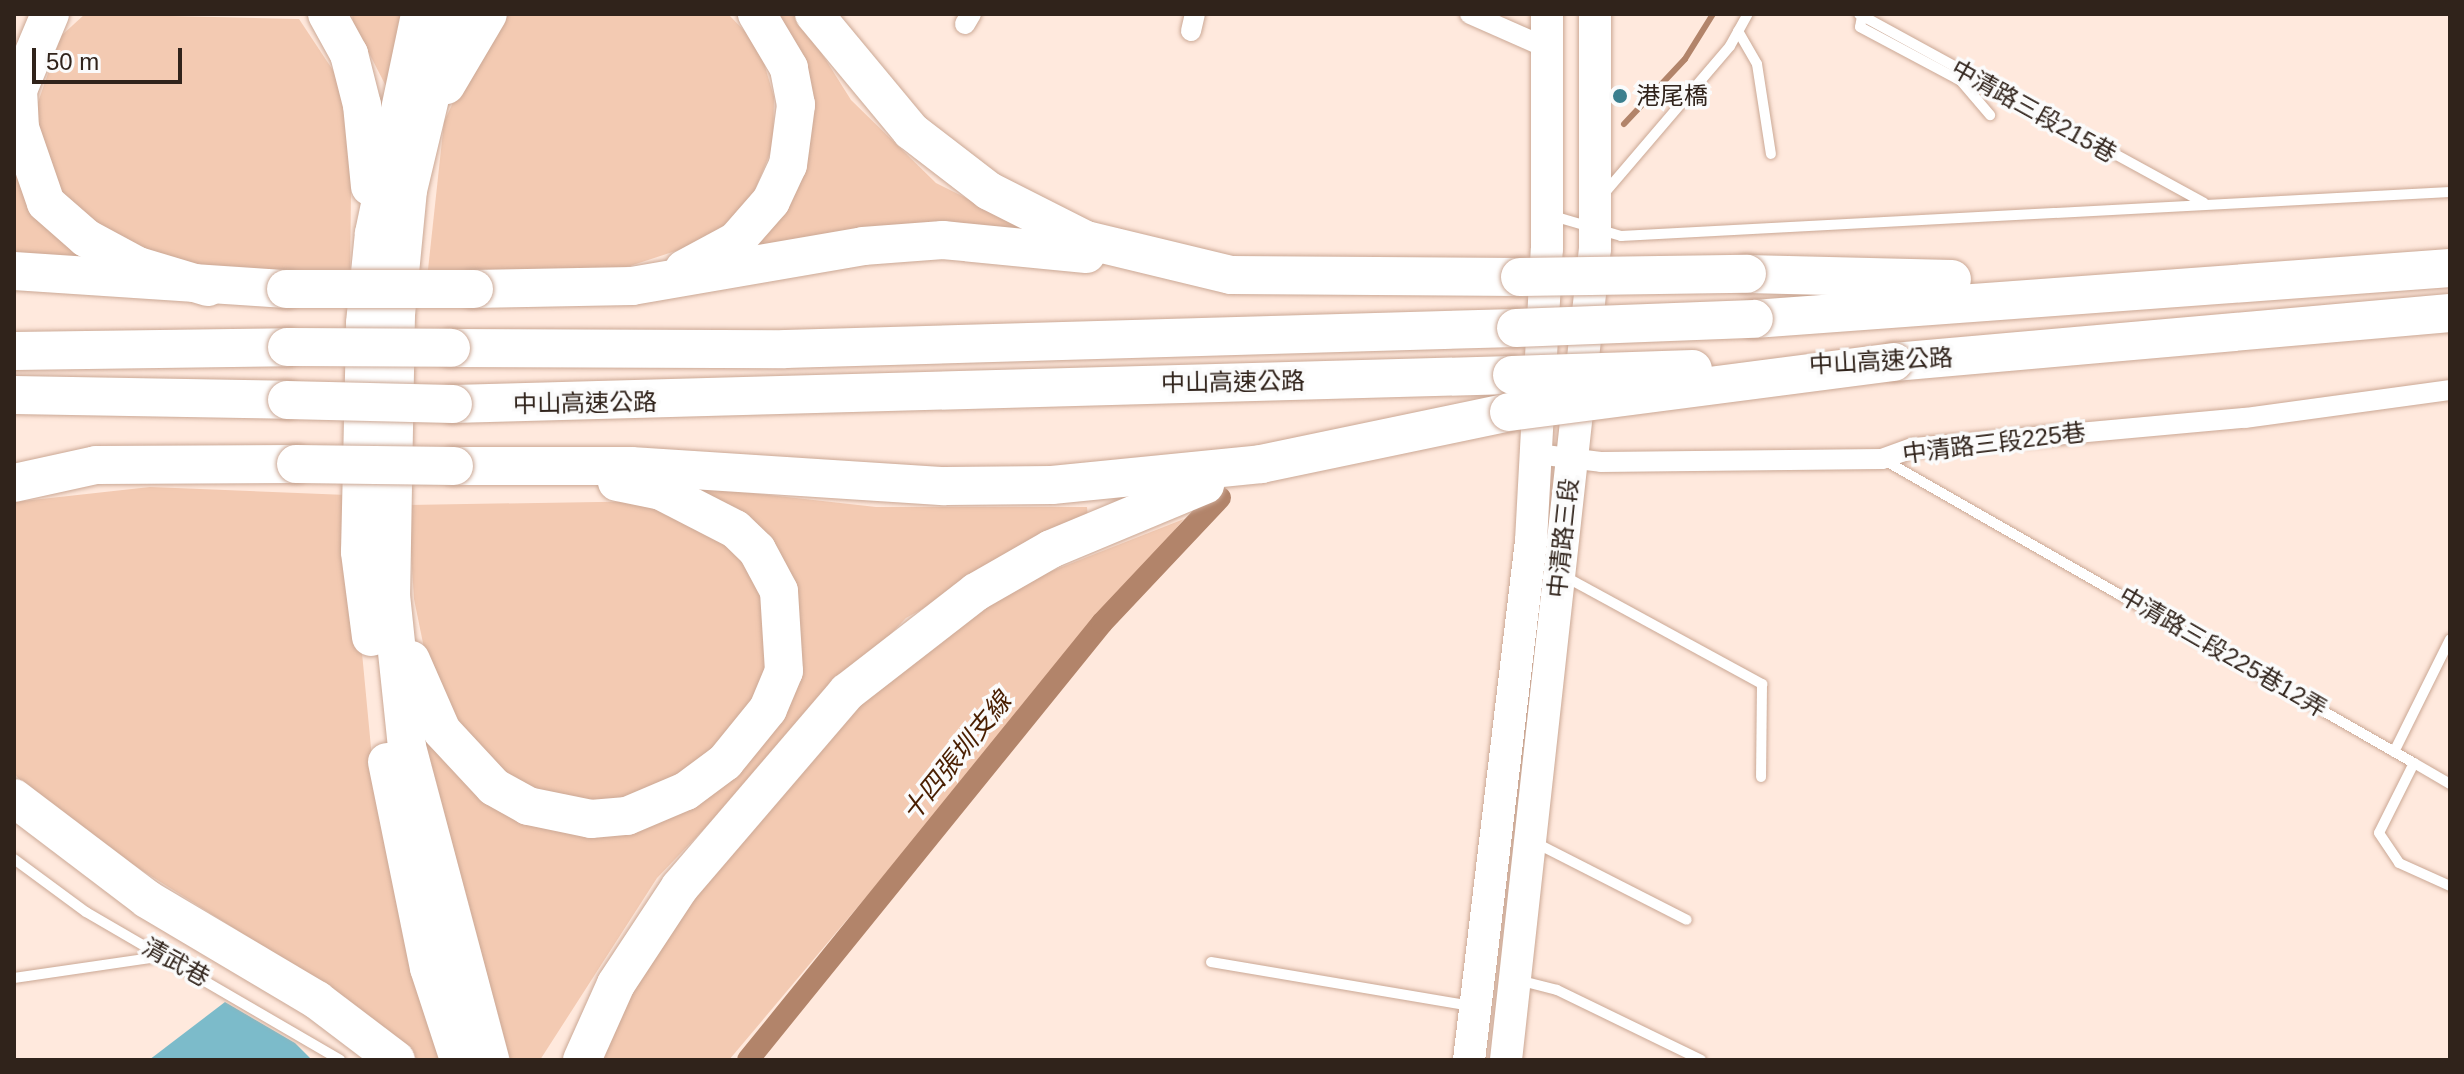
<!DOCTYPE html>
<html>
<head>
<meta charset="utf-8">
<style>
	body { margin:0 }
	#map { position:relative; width:2464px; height:1074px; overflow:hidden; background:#ffe9dd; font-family:Helvetica,"Noto Sans TC",sans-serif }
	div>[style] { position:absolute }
	.green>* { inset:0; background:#f3cab2 }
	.stream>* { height:6px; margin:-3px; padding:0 3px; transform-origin:3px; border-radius:3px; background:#b2846a }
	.canal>* { height:22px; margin:-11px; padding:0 11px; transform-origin:11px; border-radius:11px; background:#b2846a }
	.building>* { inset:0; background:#7cbbca }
	.roads { filter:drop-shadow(0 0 2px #cba895) drop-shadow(0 0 2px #cba895) }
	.lane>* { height:10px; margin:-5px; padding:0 5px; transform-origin:5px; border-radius:5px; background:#fff }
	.street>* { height:20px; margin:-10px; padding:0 10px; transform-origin:10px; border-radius:10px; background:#fff }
	.primary>* { height:32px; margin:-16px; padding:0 16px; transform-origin:16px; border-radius:16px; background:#fff }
	.highway>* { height:38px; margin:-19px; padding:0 19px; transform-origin:19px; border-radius:19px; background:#fff }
	.bridges { filter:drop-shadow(0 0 2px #cba895) drop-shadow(0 0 2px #cba895) }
	.highway-bridge>* { height:38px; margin:-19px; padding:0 19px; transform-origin:19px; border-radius:19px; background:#fff }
	.dots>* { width:22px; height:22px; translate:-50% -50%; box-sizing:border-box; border:4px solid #fbfbfb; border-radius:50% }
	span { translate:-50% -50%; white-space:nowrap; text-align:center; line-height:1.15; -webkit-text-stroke:7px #fbfbfb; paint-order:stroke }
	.poi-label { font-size:24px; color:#30231b }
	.left { translate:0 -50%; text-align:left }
	.street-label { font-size:24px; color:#30231b }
	.water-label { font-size:26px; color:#491e00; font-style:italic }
	.frame { position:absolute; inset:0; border:16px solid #30231b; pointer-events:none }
	.scale { position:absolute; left:32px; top:48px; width:150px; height:36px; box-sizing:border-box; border:4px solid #30231b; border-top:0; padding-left:10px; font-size:24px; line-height:28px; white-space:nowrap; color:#30231b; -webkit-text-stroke:6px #fbfbfb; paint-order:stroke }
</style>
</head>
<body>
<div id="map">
	<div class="green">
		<i style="clip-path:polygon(85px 14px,299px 19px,352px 99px,350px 282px,193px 278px,76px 222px,50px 178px,35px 111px,61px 36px)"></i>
		<i style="clip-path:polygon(352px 14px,406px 14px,388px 90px,353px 22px)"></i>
		<i style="clip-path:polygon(509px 14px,728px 14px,759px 46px,774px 97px,773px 146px,750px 202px,706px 241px,572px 285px,427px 279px,444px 122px,469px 68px)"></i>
		<i style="clip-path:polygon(766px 14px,797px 14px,851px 100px,936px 183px,1018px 224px,1016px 235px,755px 247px,794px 191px)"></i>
		<i style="clip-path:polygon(14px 170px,46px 227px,97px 269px,14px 273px)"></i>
		<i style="clip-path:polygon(150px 487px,347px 495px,376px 800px,448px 1060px,419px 1060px,296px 967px,65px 822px,14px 774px,14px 502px)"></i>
		<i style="clip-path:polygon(696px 487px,876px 507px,1087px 507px,1088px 518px,906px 618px,657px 878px,540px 1060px,502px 1060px,422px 763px,426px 717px,473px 773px,610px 824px,731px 769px,799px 624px)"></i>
		<i style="clip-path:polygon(659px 501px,711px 520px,771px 580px,778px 678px,692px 780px,615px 808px,512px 785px,468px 749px,432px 687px,414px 599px,408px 505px)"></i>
		<i style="clip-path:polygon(1184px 519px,729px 1060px,590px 1060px,639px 965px,841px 718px,1011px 587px)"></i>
	</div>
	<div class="stream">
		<i style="left:1624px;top:124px;width:89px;rotate:-46.8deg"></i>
		<i style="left:1685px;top:59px;width:53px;rotate:-58.1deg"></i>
	</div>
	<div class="canal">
		<i style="left:748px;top:1060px;width:562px;rotate:-50.99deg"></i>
		<i style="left:1102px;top:623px;width:172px;rotate:-46.7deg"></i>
	</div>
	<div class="building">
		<i style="clip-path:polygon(225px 1002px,295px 1043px,312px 1060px,149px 1060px)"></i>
	</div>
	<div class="roads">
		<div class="lane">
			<i style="left:1859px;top:14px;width:393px;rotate:28.7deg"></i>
			<i style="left:1862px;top:16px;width:11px;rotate:100deg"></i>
			<i style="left:1860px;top:27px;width:115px;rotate:28.1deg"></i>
			<i style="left:1961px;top:81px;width:45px;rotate:49.5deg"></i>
			<i style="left:1738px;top:31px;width:38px;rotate:60deg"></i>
			<i style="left:1757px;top:64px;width:91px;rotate:81.2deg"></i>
			<i style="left:1602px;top:196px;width:197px;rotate:-49.5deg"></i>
			<i style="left:1730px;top:46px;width:37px;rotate:-61deg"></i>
			<i style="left:1553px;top:216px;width:71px;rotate:16.4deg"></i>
			<i style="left:1621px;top:236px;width:830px;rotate:-3.04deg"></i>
			<i style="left:1884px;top:460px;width:610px;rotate:29.76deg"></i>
			<i style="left:2414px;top:763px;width:78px;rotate:116.6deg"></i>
			<i style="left:2379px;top:833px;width:36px;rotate:56deg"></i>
			<i style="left:2399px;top:863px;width:56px;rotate:24.3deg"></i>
			<i style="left:1564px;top:576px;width:226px;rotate:28.6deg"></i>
			<i style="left:1762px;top:684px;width:93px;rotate:90.6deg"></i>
			<i style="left:2394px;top:752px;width:126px;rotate:-63.6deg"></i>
			<i style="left:2414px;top:763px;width:42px;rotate:30.3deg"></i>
			<i style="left:1536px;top:843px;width:169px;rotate:27deg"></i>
			<i style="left:14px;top:859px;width:89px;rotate:36.4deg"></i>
			<i style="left:86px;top:912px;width:294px;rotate:30.2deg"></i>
			<i style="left:1211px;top:962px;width:264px;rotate:9.6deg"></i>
			<i style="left:14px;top:978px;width:153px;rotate:-8.3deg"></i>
			<i style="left:1518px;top:980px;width:40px;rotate:14.4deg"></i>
			<i style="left:1557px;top:990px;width:160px;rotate:25.9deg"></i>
		</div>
		<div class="street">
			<i style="left:1470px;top:14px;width:84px;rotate:23.8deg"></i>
			<i style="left:965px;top:24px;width:12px;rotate:-59deg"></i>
			<i style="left:1191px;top:31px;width:17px;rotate:-77deg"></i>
			<i style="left:1537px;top:454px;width:64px;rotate:7.1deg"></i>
			<i style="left:1601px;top:462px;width:281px;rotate:-0.6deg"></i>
			<i style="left:1882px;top:459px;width:33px;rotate:-20deg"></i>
			<i style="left:1913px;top:448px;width:333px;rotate:-5.2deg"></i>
			<i style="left:2245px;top:418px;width:207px;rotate:-7.8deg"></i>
		</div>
		<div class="primary">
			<i style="left:1469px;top:1060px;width:523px;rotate:-83.19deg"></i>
			<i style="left:1531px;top:541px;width:292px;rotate:-86.9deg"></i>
			<i style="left:1547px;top:249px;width:235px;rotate:-90deg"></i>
			<i style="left:1506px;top:1060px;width:816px;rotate:-83.74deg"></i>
			<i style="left:1595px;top:249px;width:235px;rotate:-90deg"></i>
		</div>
		<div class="highway">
			<i style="left:50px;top:14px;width:82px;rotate:112.8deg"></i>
			<i style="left:18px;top:90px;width:38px;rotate:87deg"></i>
			<i style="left:20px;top:128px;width:79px;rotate:70.9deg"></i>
			<i style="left:46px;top:203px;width:53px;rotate:41.2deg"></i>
			<i style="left:86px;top:238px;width:59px;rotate:28.3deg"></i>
			<i style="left:138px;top:266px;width:73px;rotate:16.7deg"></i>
			<i style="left:327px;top:14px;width:46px;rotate:61.2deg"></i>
			<i style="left:349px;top:54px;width:53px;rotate:75.7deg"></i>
			<i style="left:362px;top:105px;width:82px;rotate:84.4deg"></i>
			<i style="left:450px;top:14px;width:181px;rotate:103.4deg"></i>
			<i style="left:408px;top:190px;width:125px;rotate:95.5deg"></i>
			<i style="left:396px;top:314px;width:281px;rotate:91deg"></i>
			<i style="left:391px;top:595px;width:153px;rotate:84deg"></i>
			<i style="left:407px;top:747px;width:324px;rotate:75.1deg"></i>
			<i style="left:814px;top:14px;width:152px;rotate:50.3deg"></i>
			<i style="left:911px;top:131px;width:98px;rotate:37.6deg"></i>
			<i style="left:989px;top:191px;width:109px;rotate:26.8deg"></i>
			<i style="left:1086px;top:240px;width:149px;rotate:13.6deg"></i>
			<i style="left:1231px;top:275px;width:289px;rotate:0.4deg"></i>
			<i style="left:446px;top:85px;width:82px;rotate:-59.4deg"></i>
			<i style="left:684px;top:269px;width:59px;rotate:-28.3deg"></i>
			<i style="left:736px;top:241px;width:53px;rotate:-48.8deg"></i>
			<i style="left:771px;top:201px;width:40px;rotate:-65deg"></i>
			<i style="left:788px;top:165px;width:61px;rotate:-82.4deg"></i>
			<i style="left:796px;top:105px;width:38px;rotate:-101deg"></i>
			<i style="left:789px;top:68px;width:63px;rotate:-120.7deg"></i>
			<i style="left:14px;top:271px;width:273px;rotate:3.8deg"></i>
			<i style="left:1747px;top:274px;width:205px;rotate:1.4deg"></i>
			<i style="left:474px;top:289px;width:158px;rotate:-1.1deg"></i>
			<i style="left:632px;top:286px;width:234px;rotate:-9.8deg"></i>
			<i style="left:863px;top:246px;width:80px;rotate:-4.3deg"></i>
			<i style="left:943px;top:240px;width:144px;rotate:5.6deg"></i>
			<i style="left:1754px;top:319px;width:698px;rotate:-4.19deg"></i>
			<i style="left:451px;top:348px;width:334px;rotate:0.2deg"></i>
			<i style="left:785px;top:349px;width:731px;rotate:-1.65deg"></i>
			<i style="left:14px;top:351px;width:273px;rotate:-0.8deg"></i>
			<i style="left:1894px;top:362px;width:558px;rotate:-5.04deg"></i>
			<i style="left:14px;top:395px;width:273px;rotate:1deg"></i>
			<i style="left:453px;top:404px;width:1059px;rotate:-1.57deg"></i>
			<i style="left:454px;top:466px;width:177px"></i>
			<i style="left:631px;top:466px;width:314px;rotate:3.7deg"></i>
			<i style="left:944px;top:486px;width:108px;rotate:-0.5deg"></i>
			<i style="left:1052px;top:485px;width:210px;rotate:-5.7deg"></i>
			<i style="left:1261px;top:464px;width:253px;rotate:-11.8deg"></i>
			<i style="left:14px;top:483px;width:84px;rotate:-12.4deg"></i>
			<i style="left:96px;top:465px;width:200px;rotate:-0.3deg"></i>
			<i style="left:371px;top:637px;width:86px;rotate:-97.4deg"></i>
			<i style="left:360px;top:552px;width:229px;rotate:-88.7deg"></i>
			<i style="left:365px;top:323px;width:90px;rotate:-84.3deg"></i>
			<i style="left:374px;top:233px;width:224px;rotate:-78.1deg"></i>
			<i style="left:411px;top:660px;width:77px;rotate:66.4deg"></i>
			<i style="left:442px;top:731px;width:76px;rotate:47.1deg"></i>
			<i style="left:494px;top:787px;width:39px;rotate:29deg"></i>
			<i style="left:528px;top:806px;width:64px;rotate:11.7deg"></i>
			<i style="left:591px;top:819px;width:36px;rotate:-5deg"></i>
			<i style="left:627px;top:816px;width:64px;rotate:-23deg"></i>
			<i style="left:686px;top:791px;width:49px;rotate:-36.6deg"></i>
			<i style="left:725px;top:762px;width:68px;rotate:-50.9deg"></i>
			<i style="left:768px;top:709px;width:41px;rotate:-67.2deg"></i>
			<i style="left:784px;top:671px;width:80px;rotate:-93.6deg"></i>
			<i style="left:779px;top:591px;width:47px;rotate:-118.2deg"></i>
			<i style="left:757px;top:550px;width:30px;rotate:-136deg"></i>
			<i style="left:735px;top:529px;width:83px;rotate:-152.8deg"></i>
			<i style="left:661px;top:491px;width:45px;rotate:-168.4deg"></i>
			<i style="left:387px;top:762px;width:210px;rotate:78.5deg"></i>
			<i style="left:429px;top:968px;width:97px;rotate:71.9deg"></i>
			<i style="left:14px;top:798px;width:167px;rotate:37.2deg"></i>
			<i style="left:147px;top:899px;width:198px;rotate:30.7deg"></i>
			<i style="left:317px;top:1000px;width:99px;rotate:37.2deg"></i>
			<i style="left:582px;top:1060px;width:83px;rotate:-65.9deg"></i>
			<i style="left:616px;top:984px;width:116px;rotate:-56.6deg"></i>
			<i style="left:680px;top:887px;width:257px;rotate:-49.4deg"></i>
			<i style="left:847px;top:692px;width:163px;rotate:-37.8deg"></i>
			<i style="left:976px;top:592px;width:86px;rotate:-29.8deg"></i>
			<i style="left:1051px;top:549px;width:167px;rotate:-22.6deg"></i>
		</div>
	</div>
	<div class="bridges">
		<div class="highway-bridge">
			<i style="left:1520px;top:277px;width:227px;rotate:-0.8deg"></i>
			<i style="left:286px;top:289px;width:188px"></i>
			<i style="left:1516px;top:328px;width:238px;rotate:-2.2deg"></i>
			<i style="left:287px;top:347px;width:164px;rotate:0.3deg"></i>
			<i style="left:1512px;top:375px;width:181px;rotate:-1.9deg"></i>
			<i style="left:287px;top:400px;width:166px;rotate:1.4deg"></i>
			<i style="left:1509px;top:412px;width:388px;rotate:-7.4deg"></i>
			<i style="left:296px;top:464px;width:158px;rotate:0.7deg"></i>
		</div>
	</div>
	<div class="dots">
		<i style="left:1620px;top:96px;background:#3b7f8e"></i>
	</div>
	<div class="poi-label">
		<span class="left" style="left:1636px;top:96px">港尾橋</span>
	</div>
	<div class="street-label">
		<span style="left:2034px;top:111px;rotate:29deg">中清路三段215巷</span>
		<span style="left:1881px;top:361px;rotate:-3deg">中山高速公路</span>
		<span style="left:1233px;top:382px;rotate:-1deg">中山高速公路</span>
		<span style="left:585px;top:403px;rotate:-1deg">中山高速公路</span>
		<span style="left:1994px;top:443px;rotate:-7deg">中清路三段225巷</span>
		<span style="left:1563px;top:538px;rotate:-84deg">中清路三段</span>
		<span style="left:2223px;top:652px;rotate:30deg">中清路三段225巷12弄</span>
		<span style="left:176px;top:962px;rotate:29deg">清武巷</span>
	</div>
	<div class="water-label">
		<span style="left:957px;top:757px;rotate:-51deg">十四張圳支線</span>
	</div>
	<div class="frame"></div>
	<div class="scale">50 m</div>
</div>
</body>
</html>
